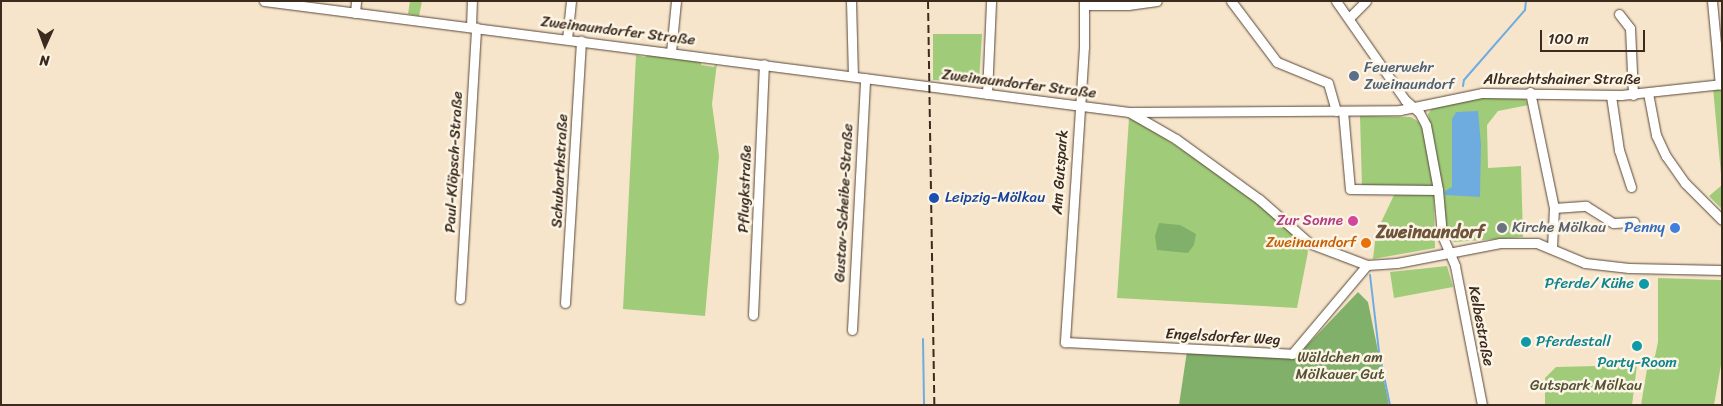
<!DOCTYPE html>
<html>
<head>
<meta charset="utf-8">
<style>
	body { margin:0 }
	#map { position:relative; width:1723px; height:406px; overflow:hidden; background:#f7e5cb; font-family:Sriracha,sans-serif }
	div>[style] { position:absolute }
	.green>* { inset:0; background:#a0cc79 }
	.forest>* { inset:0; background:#80b069 }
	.water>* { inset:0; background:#6eace0 }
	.stream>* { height:2px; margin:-1px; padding:0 1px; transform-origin:1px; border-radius:1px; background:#6eace0 }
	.roads { filter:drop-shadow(0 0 1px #574638) drop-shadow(0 0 1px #574638) }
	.minor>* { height:9px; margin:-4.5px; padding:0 4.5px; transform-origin:4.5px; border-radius:4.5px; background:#fff }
	.rail>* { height:2px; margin-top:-1px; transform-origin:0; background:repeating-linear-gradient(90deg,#3b2a1e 0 8px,transparent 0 12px) }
	.dots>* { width:14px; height:14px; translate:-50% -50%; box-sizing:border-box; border:2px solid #fcf5e5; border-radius:50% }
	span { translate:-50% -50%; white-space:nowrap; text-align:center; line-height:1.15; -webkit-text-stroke:5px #fcf5e5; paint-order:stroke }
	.street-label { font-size:15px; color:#3b2a1e }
	.service-label { font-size:15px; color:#4e5e75 }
	.left { translate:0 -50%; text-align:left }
	.transit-label { font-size:15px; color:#164399 }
	.hotel-label { font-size:15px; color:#b23c85 }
	.right { translate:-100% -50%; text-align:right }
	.worship-label { font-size:15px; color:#5b616d }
	.shop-label { font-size:15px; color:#366cbe }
	.food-label { font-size:15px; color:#c56008 }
	.culture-label { font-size:15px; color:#0d838f }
	.park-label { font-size:15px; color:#545235 }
	.quarter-label { font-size:18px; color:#6f533b; font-weight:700 }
	.frame { position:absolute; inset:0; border:2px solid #3b2a1e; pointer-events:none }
	.north { position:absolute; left:20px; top:20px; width:50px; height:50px; -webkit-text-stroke:4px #fcf5e5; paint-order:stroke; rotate:182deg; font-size:14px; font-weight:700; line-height:20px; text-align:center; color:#3b2a1e }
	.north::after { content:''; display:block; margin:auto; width:18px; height:22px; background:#3b2a1e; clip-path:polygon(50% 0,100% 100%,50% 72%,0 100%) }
	.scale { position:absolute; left:1540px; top:30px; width:105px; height:22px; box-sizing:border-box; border:2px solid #3b2a1e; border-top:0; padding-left:6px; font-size:15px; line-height:18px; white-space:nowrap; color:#3b2a1e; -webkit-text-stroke:4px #fcf5e5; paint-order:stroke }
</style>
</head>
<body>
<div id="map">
	<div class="green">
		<i style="clip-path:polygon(410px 1px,422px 1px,419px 16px,408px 14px)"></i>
		<i style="clip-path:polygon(933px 34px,982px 34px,979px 82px,933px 80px)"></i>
		<i style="clip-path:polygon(652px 54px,701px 60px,701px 65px,714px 67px,717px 63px,712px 104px,719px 156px,705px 316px,623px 309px,636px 55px,644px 57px)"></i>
		<i style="clip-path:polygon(1722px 87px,1722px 209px,1709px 196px,1722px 185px,1713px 88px)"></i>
		<i style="clip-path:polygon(1484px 96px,1523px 96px,1528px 105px,1498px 111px,1487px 125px,1488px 168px,1521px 166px,1523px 237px,1454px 242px,1447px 232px,1428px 114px,1435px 104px)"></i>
		<i style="clip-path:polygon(1360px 116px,1411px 117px,1419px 122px,1423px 130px,1434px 188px,1362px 188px)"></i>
		<i style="clip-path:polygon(1129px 118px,1137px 120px,1258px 200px,1305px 244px,1308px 252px,1297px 308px,1117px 298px)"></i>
		<i style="clip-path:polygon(1394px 195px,1434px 195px,1435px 248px,1373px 259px,1376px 233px)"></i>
		<i style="clip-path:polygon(1447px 266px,1453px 287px,1394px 298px,1390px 272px)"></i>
		<i style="clip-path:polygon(1658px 278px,1722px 280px,1722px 359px,1714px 405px,1641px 405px,1648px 363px,1655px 356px,1658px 342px)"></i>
		<i style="clip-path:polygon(1637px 365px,1632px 405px,1545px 405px,1545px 378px,1556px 367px)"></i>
	</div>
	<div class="forest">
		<i style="clip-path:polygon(1159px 223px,1180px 225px,1196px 234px,1194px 245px,1188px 253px,1157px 250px,1155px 236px)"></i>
		<i style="clip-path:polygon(1358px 292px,1368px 302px,1389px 405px,1179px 405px,1187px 351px,1296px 357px)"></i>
	</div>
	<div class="water">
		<i style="clip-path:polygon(1478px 111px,1481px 144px,1480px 197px,1445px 195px,1445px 191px,1452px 187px,1452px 119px,1456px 112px)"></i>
	</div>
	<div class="stream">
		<i style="left:1463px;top:86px;width:6px;rotate:-81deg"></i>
		<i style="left:1464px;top:80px;width:93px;rotate:-48.9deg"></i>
		<i style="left:1525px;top:10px;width:9px;rotate:-84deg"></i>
		<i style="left:1370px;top:275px;width:78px;rotate:83.3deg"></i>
		<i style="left:1379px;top:352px;width:54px;rotate:78.3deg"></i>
		<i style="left:923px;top:339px;width:66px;rotate:89.1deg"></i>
	</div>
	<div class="roads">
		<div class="minor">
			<i style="left:264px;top:1px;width:872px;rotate:7.31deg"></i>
			<i style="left:1129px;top:112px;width:54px;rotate:29.9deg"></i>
			<i style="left:1176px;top:139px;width:102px;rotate:35.9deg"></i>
			<i style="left:1259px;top:199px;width:67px;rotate:41.3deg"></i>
			<i style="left:1309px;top:243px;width:62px;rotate:20.8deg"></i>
			<i style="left:1367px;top:265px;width:30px;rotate:-4deg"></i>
			<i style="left:1397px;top:263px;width:105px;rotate:-11deg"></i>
			<i style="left:1500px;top:243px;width:37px"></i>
			<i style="left:1537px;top:243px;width:52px;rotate:22.6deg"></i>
			<i style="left:1585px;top:263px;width:44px;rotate:6.5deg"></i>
			<i style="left:1629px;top:268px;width:93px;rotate:1.2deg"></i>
			<i style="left:851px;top:1px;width:75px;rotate:88.5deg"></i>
			<i style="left:1084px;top:1px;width:46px;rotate:90deg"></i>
			<i style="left:1084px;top:47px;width:296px;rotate:93.7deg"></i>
			<i style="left:1065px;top:342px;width:227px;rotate:3deg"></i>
			<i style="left:1292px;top:354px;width:116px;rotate:-49.9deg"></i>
			<i style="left:1231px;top:1px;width:76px;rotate:53deg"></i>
			<i style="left:1277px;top:62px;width:55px;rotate:22.4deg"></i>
			<i style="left:1328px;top:83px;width:29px;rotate:74deg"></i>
			<i style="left:1336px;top:1px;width:121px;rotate:55.1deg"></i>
			<i style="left:1405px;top:100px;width:18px;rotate:41deg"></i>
			<i style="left:1419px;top:112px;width:15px;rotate:62deg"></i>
			<i style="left:1426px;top:125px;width:66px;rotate:79.5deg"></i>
			<i style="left:1438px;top:190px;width:45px;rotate:84.9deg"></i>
			<i style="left:1442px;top:235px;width:34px;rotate:67deg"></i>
			<i style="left:1455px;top:266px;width:142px;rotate:79deg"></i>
			<i style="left:1712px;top:1px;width:84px;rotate:84.6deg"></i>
			<i style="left:1084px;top:5px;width:44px"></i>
			<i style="left:1128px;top:5px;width:29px;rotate:-8deg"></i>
			<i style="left:355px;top:13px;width:12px;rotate:-85deg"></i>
			<i style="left:1619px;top:14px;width:18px;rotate:52deg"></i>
			<i style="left:1630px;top:28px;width:67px;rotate:87.4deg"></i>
			<i style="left:1349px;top:18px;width:24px;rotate:-45deg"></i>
			<i style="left:471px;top:27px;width:26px;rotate:-88deg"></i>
			<i style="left:567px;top:39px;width:38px;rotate:-84deg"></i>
			<i style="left:671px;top:52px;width:51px;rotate:-84.4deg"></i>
			<i style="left:1530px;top:92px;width:118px;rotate:78.3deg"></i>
			<i style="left:1554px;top:208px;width:40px;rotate:92.9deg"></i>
			<i style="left:1648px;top:93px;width:43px;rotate:79.2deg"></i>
			<i style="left:1656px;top:135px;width:23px;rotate:65deg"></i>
			<i style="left:1666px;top:156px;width:33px;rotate:55deg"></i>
			<i style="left:1685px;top:183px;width:52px;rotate:45deg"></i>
			<i style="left:987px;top:94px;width:93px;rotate:-87.5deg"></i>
			<i style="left:1611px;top:96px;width:55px;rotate:81.6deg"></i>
			<i style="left:1619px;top:150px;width:39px;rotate:72deg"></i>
			<i style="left:1343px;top:111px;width:78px;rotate:84.9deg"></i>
			<i style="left:1350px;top:189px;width:88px;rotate:0.7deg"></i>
			<i style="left:1132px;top:112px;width:268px;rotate:-0.4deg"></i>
			<i style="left:1400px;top:110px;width:84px;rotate:-11.7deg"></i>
			<i style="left:1482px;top:93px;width:139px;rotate:0.8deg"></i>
			<i style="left:1621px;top:95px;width:102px;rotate:-6.2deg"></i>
			<i style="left:1554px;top:208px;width:32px;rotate:-4deg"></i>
			<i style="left:1586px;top:206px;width:32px;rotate:32deg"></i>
			<i style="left:1613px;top:223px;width:21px;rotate:-3deg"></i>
			<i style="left:460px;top:299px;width:272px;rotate:-86.6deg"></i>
			<i style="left:565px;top:303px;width:263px;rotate:-86.5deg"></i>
			<i style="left:753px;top:315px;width:251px;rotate:-87.5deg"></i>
			<i style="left:852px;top:330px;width:252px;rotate:-87deg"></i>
		</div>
	</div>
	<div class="rail">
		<i style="left:928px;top:1px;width:404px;rotate:89.1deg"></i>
	</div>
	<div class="dots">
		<i style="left:1354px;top:76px;background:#5c6f8a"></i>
		<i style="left:934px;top:198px;background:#1a4fb4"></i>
		<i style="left:1353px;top:221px;background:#d1479c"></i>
		<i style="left:1502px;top:228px;background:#6b7280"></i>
		<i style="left:1675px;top:228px;background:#3f7fe0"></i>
		<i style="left:1366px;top:243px;background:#e8710a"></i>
		<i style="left:1644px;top:284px;background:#0f9aa8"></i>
		<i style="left:1526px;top:342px;background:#0f9aa8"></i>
		<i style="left:1637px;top:346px;background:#0f9aa8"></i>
	</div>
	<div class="street-label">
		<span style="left:618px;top:31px;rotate:7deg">Zweinaundorfer Straße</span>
		<span style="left:1562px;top:80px">Albrechtshainer Straße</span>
		<span style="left:1019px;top:84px;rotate:7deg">Zweinaundorfer Straße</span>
		<span style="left:454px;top:162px;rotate:-87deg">Paul-Klöpsch-Straße</span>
		<span style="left:560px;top:171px;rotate:-87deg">Schubarthstraße</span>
		<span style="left:1060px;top:172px;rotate:-86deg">Am Gutspark</span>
		<span style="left:745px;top:189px;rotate:-88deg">Pflugkstraße</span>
		<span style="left:844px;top:203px;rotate:-87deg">Gustav-Scheibe-Straße</span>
		<span style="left:1481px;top:326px;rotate:79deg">Kelbestraße</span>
		<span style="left:1223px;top:337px;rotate:3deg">Engelsdorfer Weg</span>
	</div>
	<div class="service-label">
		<span class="left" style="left:1364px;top:76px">Feuerwehr<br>Zweinaundorf</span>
	</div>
	<div class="transit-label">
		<span class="left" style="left:945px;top:198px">Leipzig-Mölkau</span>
	</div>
	<div class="hotel-label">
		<span class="right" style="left:1343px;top:221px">Zur Sonne</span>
	</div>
	<div class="worship-label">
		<span class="left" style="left:1512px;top:228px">Kirche Mölkau</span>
	</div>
	<div class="shop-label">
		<span class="right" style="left:1665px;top:228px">Penny</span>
	</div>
	<div class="food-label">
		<span class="right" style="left:1356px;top:243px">Zweinaundorf</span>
	</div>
	<div class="culture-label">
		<span class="right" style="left:1634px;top:284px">Pferde/ Kühe</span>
		<span class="left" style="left:1536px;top:342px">Pferdestall</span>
		<span style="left:1637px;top:363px">Party-Room</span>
	</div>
	<div class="park-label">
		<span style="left:1340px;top:366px">Wäldchen am<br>Mölkauer Gut</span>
		<span style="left:1586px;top:386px">Gutspark Mölkau</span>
	</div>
	<div class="quarter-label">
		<span style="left:1430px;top:232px">Zweinaundorf</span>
	</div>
	<div class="frame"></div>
	<div class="north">N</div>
	<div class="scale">100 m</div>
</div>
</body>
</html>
